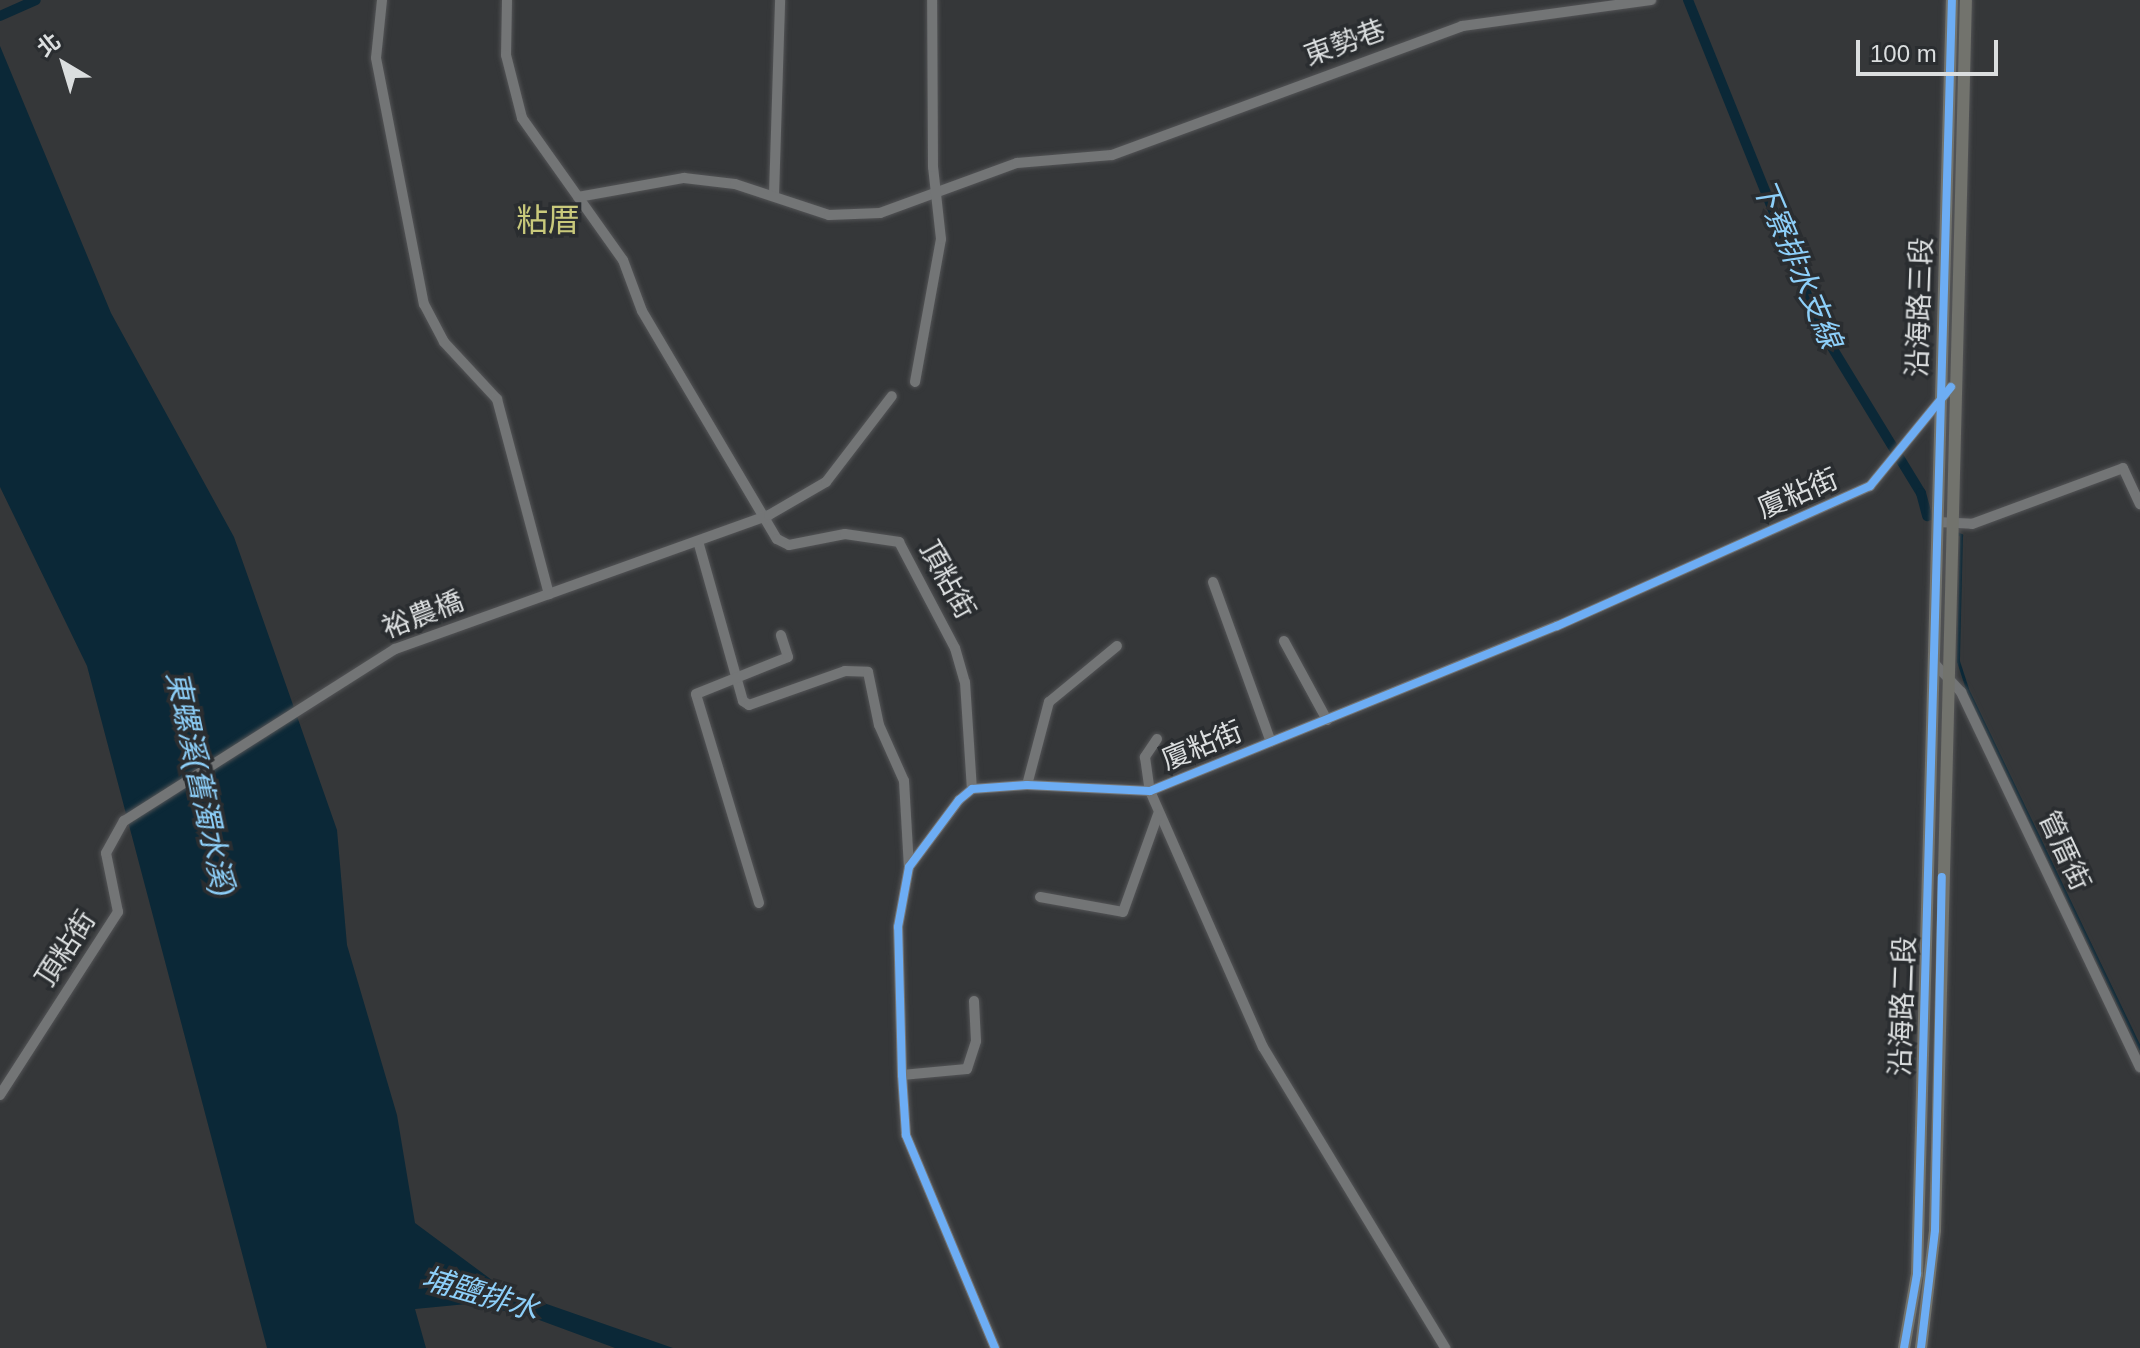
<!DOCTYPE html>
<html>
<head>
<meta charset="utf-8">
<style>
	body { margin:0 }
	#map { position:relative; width:2140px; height:1348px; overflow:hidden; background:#353739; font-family:Arial,"Noto Sans TC",sans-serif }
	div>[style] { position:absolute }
	.water>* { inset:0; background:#0b2837 }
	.stream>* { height:3px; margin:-1.5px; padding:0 1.5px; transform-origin:1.5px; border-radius:1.5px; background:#0b2837 }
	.canal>* { height:10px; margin:-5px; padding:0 5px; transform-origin:5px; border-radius:5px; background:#0b2837 }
	.roads { filter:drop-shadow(0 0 2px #535456) drop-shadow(0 0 2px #535456) }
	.minor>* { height:10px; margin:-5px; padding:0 5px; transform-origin:5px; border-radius:5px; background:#737576 }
	.major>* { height:12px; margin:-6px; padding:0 6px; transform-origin:6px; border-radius:6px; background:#72736d }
	.cycleway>* { height:8px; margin:-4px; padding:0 4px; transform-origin:4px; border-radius:4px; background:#6dadf4 }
	span { translate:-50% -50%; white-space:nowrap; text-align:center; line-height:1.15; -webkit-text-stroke:7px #2a2d30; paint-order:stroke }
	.street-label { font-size:28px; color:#dbdedf }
	.water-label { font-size:30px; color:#8dcff9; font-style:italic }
	.quarter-label { font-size:32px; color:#c9c97b }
	.north { position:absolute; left:24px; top:24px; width:80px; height:80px; -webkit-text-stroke:6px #2a2d30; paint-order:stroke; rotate:322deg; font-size:22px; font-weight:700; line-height:32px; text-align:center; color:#dbdedf }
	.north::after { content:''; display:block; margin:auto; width:28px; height:36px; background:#dbdedf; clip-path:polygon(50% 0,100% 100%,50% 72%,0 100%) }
	.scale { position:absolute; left:1856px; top:40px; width:142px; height:36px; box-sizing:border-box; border:4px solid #dbdedf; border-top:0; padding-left:10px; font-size:24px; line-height:28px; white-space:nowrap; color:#dbdedf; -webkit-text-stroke:6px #2a2d30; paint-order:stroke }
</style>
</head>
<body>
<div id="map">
	<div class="water">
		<i style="clip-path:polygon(0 46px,111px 313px,234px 537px,337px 830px,347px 945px,397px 1115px,415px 1223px,504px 1289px,673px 1348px,615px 1348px,523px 1314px,467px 1304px,415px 1309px,426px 1348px,267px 1348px,87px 666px,0 487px)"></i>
	</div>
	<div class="stream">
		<i style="left:1927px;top:516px;width:8px;rotate:30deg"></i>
		<i style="left:1955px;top:532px;width:7px;rotate:27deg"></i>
		<i style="left:1961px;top:535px;width:126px;rotate:91.4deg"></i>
		<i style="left:1958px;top:661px;width:29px;rotate:72deg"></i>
		<i style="left:1967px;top:689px;width:399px;rotate:64.3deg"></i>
	</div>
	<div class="canal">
		<i style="left:1688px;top:0;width:357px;rotate:68deg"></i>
		<i style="left:1822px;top:331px;width:190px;rotate:58.6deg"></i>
		<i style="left:1921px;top:493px;width:24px;rotate:75deg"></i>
		<i style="left:0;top:16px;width:39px;rotate:-24deg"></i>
	</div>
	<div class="roads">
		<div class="minor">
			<i style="left:382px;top:0;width:58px;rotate:95.9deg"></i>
			<i style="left:376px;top:58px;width:251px;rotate:79deg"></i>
			<i style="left:424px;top:304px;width:43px;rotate:62.2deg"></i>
			<i style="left:444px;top:342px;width:78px;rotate:47.1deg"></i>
			<i style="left:497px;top:399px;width:202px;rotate:75.1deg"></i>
			<i style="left:507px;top:0;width:55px;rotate:91deg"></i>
			<i style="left:506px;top:55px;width:65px;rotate:75.7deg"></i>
			<i style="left:522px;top:118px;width:174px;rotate:54.6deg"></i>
			<i style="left:623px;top:260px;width:54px;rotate:69.6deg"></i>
			<i style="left:642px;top:311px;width:265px;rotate:59.4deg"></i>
			<i style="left:777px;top:539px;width:13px;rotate:27deg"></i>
			<i style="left:789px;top:545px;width:57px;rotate:-11.1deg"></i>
			<i style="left:845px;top:534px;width:55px;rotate:8.4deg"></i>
			<i style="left:899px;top:542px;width:120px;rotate:62.2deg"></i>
			<i style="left:955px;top:648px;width:35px;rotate:74deg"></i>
			<i style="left:965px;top:682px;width:107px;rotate:86.3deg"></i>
			<i style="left:774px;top:195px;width:195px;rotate:-88.2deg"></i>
			<i style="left:578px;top:197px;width:108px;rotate:-10.2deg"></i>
			<i style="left:684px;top:178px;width:51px;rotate:6.7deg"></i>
			<i style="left:735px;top:184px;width:99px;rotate:18.3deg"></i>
			<i style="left:829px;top:215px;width:51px;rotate:-2.2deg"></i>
			<i style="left:880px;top:213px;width:146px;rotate:-20.1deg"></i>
			<i style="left:1017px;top:163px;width:95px;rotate:-4.8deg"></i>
			<i style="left:1112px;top:155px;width:373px;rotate:-20.2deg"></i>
			<i style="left:1462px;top:26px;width:191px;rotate:-7.8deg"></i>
			<i style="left:915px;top:382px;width:145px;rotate:-79.7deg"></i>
			<i style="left:941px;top:239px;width:72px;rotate:-96.3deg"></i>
			<i style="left:933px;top:167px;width:167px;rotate:-90.3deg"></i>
			<i style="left:1938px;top:522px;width:34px;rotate:3deg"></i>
			<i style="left:1972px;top:524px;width:161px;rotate:-20.3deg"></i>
			<i style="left:2123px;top:468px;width:40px;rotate:65deg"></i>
			<i style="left:698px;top:541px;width:166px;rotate:74.3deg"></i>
			<i style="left:743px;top:701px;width:7px;rotate:34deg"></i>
			<i style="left:749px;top:705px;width:102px;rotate:-19.5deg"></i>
			<i style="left:845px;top:671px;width:23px;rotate:2deg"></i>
			<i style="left:868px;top:672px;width:54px;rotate:78.3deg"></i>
			<i style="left:879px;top:725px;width:61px;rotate:65.9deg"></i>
			<i style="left:904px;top:781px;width:86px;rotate:86.7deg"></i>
			<i style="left:1213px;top:582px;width:170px;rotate:70.1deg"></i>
			<i style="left:1284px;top:641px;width:90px;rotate:61.4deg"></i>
			<i style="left:1934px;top:663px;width:40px;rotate:47deg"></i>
			<i style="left:1961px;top:692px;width:416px;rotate:64.5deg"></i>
			<i style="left:1157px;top:739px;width:22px;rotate:124deg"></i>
			<i style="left:1145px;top:757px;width:34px;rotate:82deg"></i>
			<i style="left:1150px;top:791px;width:280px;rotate:66.2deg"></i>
			<i style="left:1263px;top:1047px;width:352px;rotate:58.8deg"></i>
			<i style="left:1027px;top:785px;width:86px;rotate:-75.2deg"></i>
			<i style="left:1049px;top:702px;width:88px;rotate:-39.5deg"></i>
			<i style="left:1040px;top:897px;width:84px;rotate:10.2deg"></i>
			<i style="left:1123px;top:912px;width:104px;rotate:-70.3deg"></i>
			<i style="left:759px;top:903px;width:218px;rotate:-106.8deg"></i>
			<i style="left:696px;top:694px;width:99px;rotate:-21.9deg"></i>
			<i style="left:788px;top:657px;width:23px;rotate:-108deg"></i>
			<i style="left:902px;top:1075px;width:65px;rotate:-5.3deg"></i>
			<i style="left:967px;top:1069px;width:29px;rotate:-72deg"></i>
			<i style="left:976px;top:1041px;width:40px;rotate:-92.9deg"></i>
			<i style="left:0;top:1095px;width:218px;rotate:-57.2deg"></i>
			<i style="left:118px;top:912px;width:60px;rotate:-101.5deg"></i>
			<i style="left:106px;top:853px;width:37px;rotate:-61deg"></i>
			<i style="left:124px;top:821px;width:321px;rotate:-32.4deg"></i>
			<i style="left:395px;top:649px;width:397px;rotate:-19.7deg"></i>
			<i style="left:769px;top:515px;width:66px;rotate:-30.1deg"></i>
			<i style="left:826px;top:482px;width:108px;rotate:-52.5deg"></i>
			<i style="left:995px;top:1348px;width:231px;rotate:-112.7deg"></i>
			<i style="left:906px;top:1135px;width:60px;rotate:-93.8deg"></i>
			<i style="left:902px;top:1075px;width:148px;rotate:-91.5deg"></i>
			<i style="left:898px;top:927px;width:61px;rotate:-79.6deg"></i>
			<i style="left:909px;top:867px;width:84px;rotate:-53.3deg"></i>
			<i style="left:959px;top:800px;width:17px;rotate:-40deg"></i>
			<i style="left:972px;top:789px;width:55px;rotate:-4.2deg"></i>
			<i style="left:1027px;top:785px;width:123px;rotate:2.8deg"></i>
			<i style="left:1150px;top:791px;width:439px;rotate:-22.1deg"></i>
			<i style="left:1557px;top:626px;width:343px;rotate:-24.1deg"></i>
			<i style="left:1870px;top:486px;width:128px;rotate:-50.7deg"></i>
		</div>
		<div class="major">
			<i style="left:1904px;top:1348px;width:75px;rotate:-80deg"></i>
			<i style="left:1917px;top:1274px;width:1274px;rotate:-88.43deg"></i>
			<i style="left:1921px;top:1348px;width:119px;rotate:-83.2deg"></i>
			<i style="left:1935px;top:1230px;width:1230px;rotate:-88.56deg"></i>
		</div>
	</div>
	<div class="cycleway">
		<i style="left:995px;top:1348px;width:231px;rotate:-112.7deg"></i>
		<i style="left:906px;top:1135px;width:60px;rotate:-93.8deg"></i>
		<i style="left:902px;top:1075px;width:148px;rotate:-91.5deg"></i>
		<i style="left:898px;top:927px;width:61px;rotate:-79.6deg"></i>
		<i style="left:909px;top:867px;width:84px;rotate:-53.3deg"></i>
		<i style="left:959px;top:800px;width:17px;rotate:-40deg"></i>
		<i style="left:972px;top:789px;width:55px;rotate:-4.2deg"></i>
		<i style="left:1027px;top:785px;width:123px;rotate:2.8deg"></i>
		<i style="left:1150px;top:791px;width:439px;rotate:-22.1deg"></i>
		<i style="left:1557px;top:626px;width:343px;rotate:-24.1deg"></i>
		<i style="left:1870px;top:486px;width:128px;rotate:-50.7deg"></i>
		<i style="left:1904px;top:1348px;width:75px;rotate:-80deg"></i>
		<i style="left:1917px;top:1274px;width:1274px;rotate:-88.43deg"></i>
		<i style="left:1921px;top:1348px;width:119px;rotate:-83.2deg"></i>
		<i style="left:1935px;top:1230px;width:353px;rotate:-88.9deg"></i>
	</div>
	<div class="street-label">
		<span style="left:1345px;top:43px;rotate:-20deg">東勢巷</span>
		<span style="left:1920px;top:307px;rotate:-88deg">沿海路三段</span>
		<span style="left:1798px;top:494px;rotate:-23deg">廈粘街</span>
		<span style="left:947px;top:580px;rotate:61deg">頂粘街</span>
		<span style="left:423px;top:615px;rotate:-21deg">裕農橋</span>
		<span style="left:1202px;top:746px;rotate:-22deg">廈粘街</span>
		<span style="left:2064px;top:851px;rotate:65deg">管厝街</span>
		<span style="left:66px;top:949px;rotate:-57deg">頂粘街</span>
		<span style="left:1903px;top:1006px;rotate:-88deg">沿海路二段</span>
	</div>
	<div class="water-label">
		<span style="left:1797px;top:264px;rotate:67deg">下寮排水支線</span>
		<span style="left:200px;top:784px;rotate:78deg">東螺溪(舊濁水溪)</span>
		<span style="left:480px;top:1294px;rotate:16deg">埔鹽排水</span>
	</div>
	<div class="quarter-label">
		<span style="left:548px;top:220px">粘厝</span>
	</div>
	<div class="north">北</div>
	<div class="scale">100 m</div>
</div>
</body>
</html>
